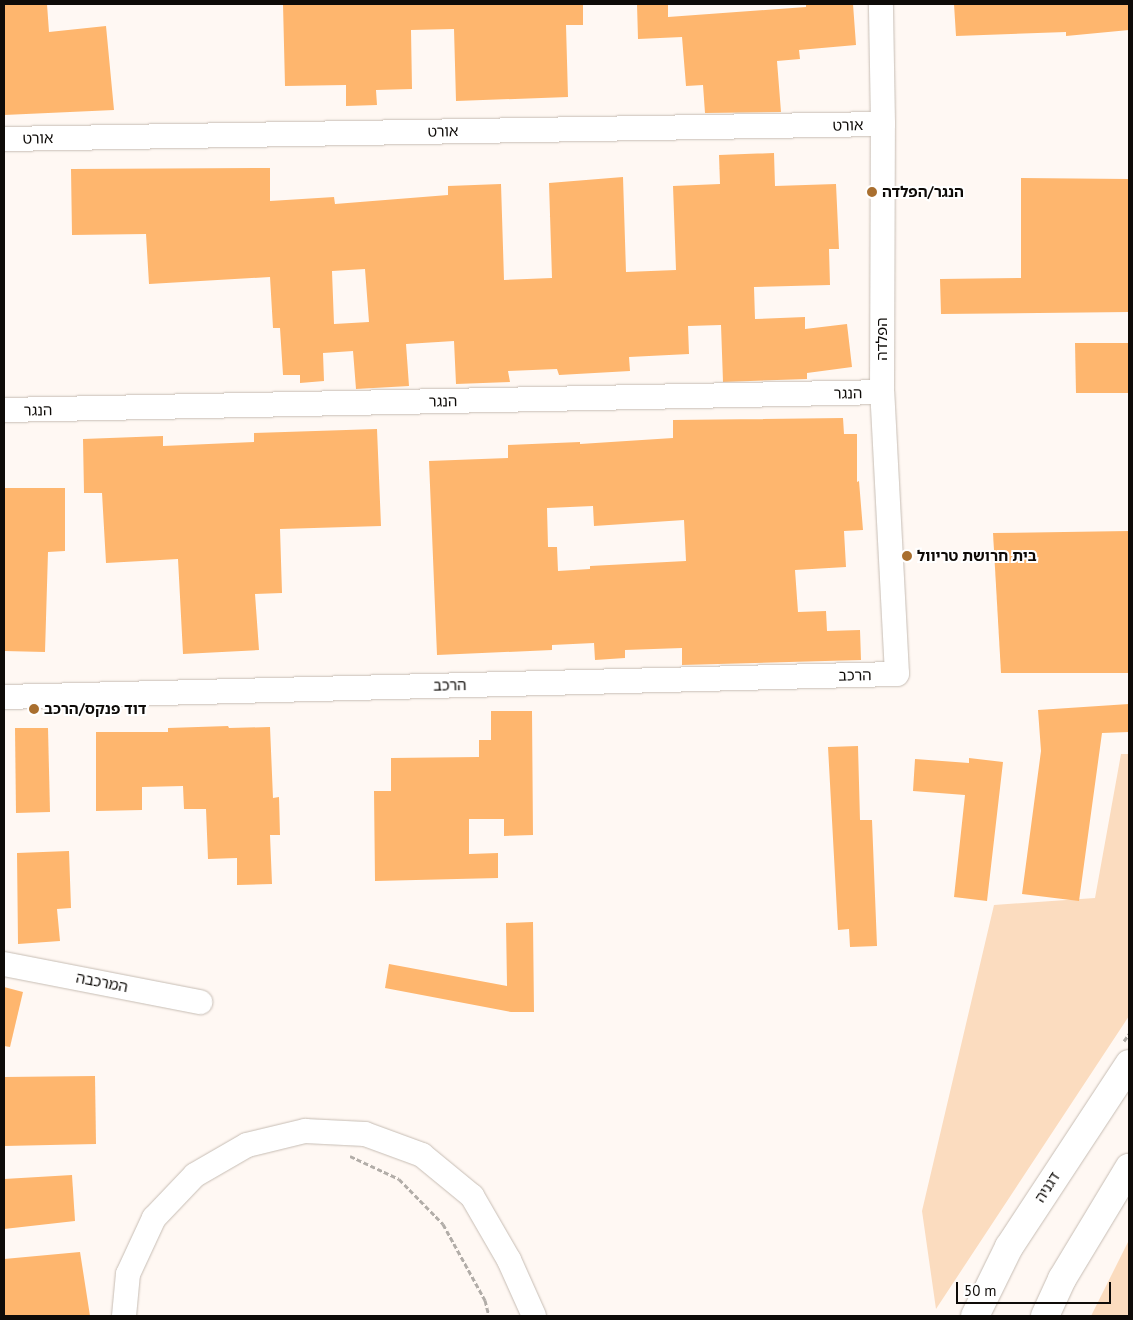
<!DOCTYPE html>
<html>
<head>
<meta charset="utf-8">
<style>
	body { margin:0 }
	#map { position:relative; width:1133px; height:1320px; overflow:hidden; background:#fff8f3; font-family:"PT Sans","Noto Sans Hebrew",sans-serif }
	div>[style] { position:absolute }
	.green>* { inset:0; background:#fbdcbf }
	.building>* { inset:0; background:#feb66e }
	.path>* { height:3px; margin-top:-1.5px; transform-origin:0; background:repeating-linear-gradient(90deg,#b2ada8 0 5px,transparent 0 7.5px) }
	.roads { filter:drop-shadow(0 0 1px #c7bdb4) drop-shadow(0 0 1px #c7bdb4) }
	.minor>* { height:24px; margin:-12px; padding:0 12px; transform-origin:12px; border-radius:12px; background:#fff }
	.major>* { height:28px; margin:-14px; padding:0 14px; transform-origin:14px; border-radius:14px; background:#fff }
	.dots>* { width:14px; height:14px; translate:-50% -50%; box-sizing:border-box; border:2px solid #fff; border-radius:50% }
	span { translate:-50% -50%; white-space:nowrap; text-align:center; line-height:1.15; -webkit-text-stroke:4px #fff; paint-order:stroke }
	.street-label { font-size:15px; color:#0e0b08 }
	.poi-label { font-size:15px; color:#0e0b08; font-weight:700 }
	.left { translate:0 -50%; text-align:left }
	.frame { position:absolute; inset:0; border:5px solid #0e0b08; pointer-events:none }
	.scale { position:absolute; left:956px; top:1282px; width:155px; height:22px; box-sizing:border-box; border:2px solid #0e0b08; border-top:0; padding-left:6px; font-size:15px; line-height:18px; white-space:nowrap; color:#0e0b08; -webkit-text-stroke:4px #fff; paint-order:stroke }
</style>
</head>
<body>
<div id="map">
	<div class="green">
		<i style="clip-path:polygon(1121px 754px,1129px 754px,1129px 1016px,936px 1309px,922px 1211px,994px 905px,1095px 898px)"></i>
		<i style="clip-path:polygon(1129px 1240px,1129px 1316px,1091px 1316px)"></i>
	</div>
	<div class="building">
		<i style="clip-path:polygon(4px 4px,47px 4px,49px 32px,106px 26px,114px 110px,4px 115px)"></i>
		<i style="clip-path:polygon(283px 4px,583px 4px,583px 25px,566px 25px,568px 97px,456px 101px,454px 29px,411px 30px,412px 89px,376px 90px,377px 105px,346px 106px,346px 85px,285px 86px)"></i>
		<i style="clip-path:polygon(637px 4px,668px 4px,668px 17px,806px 7px,806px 4px,853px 4px,856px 45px,799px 50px,800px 59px,777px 61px,781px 112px,705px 113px,703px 85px,686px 86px,682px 37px,638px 39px)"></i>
		<i style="clip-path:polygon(954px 4px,1129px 4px,1129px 30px,1066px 36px,1066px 32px,956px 36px)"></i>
		<i style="clip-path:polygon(evenodd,774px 153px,775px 186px,836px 184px,839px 249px,829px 249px,830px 285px,754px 287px,755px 319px,805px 317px,805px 329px,847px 324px,852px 367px,807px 373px,807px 379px,723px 382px,721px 325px,688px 326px,689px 354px,629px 357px,630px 371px,559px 375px,557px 369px,508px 371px,510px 382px,456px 384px,454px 341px,406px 344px,409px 386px,356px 389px,353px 351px,323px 353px,324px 381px,300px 383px,300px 375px,283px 375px,280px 328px,273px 328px,270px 277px,149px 284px,146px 234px,72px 235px,71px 169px,270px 168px,270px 201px,334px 197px,335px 204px,448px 195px,448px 186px,501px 184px,504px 280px,552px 278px,549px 183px,623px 177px,626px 272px,676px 270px,673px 186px,720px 184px,719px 155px,774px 153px,365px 269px,369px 322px,334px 324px,332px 271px,365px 269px)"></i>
		<i style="clip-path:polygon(1021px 178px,1129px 179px,1129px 312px,941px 314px,940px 279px,1021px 278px)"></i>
		<i style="clip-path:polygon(1075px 343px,1129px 343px,1129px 393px,1076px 393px)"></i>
		<i style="clip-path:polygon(evenodd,843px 418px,844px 434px,857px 434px,857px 482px,859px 481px,863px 530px,844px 531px,846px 567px,795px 570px,798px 612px,826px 611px,827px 631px,860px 630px,861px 660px,682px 665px,682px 648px,625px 650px,625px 658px,595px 660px,594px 643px,552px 645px,552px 650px,437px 655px,429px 461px,508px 458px,508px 445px,580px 442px,580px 444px,673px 438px,673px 420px,843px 418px,593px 506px,594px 526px,684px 520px,686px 561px,590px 566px,590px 569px,558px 571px,557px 547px,548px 547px,547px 508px,593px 506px)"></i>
		<i style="clip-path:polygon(377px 429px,381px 526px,280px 529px,282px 593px,255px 594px,259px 650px,183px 654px,178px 559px,106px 563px,102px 493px,84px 493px,83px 439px,163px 436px,163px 446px,254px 442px,254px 433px)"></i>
		<i style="clip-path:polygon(4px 488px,65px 488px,65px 551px,48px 552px,45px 652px,4px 651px)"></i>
		<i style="clip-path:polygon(1129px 531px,1129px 673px,1001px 673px,993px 533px)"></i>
		<i style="clip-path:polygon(1129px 704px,1129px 732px,1102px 733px,1079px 901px,1022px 894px,1041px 751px,1038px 710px)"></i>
		<i style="clip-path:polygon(491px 711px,532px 711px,533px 835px,504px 836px,504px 819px,469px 819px,469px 854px,498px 853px,498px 878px,375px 881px,374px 791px,391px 791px,391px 758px,479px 757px,479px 740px,491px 740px)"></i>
		<i style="clip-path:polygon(228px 726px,229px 728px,270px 727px,273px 798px,279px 797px,280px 835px,270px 835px,272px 884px,237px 885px,237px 858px,208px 859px,206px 809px,184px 809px,183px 786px,142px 787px,142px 810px,96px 811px,96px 732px,168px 732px,168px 728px)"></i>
		<i style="clip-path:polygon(15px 728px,48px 728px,50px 812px,16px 813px)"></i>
		<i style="clip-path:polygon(858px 746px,860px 820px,872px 820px,877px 946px,850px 947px,849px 929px,838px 930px,828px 747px)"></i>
		<i style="clip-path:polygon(969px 758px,1003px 762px,987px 901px,954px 897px,965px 795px,913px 791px,915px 759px,969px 763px)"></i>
		<i style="clip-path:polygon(69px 851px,71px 908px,57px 909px,60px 941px,18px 944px,17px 853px)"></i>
		<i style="clip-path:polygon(533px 922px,534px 1012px,511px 1012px,385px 988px,389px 964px,507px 986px,506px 923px)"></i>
		<i style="clip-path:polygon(4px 987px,23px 992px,10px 1047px,4px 1046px)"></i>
		<i style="clip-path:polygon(95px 1076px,96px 1144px,4px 1146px,4px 1077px)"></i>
		<i style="clip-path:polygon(72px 1175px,75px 1221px,4px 1229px,4px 1179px)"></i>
		<i style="clip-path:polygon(80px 1252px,90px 1316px,4px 1316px,4px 1259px)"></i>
	</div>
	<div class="path">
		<i style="left:1124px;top:1041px;width:9px;rotate:-54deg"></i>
		<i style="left:350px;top:1156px;width:54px;rotate:25.1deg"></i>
		<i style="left:399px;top:1179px;width:63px;rotate:45.6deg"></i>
		<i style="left:443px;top:1224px;width:87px;rotate:61.1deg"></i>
		<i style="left:485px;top:1300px;width:16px;rotate:76deg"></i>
	</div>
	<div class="roads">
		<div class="minor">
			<i style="left:4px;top:139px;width:879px;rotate:-0.98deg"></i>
			<i style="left:4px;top:410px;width:878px;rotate:-1.17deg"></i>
			<i style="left:4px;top:697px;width:893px;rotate:-1.48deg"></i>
			<i style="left:897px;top:674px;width:282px;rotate:-93deg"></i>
			<i style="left:882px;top:392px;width:268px;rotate:-89.8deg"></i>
			<i style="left:883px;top:124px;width:120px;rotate:-91deg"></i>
			<i style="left:4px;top:964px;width:200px;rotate:11deg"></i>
			<i style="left:124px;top:1316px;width:42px;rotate:-84.6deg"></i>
			<i style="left:128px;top:1274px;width:62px;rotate:-65.1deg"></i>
			<i style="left:154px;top:1218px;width:59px;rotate:-46.4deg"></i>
			<i style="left:195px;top:1175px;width:60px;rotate:-30deg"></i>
			<i style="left:247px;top:1145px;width:60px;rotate:-13.6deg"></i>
			<i style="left:305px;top:1131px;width:60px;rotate:2.9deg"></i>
			<i style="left:365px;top:1134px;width:61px;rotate:20.2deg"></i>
			<i style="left:422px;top:1155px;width:65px;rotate:39.4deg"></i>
			<i style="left:472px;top:1196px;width:74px;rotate:60deg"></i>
			<i style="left:509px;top:1260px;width:61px;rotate:65.9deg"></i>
		</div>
		<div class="major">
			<i style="left:975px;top:1316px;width:77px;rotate:-63.8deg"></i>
			<i style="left:1009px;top:1247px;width:219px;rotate:-56.7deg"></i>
			<i style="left:1045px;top:1316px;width:41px;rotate:-65.3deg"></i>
			<i style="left:1062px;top:1279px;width:130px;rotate:-58.9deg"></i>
		</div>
	</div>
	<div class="dots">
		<i style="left:872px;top:192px;background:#a96f2f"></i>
		<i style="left:907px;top:556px;background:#a96f2f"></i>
		<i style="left:34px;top:709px;background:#a96f2f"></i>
	</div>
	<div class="street-label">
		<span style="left:848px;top:125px;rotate:-1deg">אורט</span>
		<span style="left:443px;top:131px;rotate:-1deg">אורט</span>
		<span style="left:38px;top:138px;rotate:-1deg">אורט</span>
		<span style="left:882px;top:339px;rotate:-90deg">הפלדה</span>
		<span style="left:848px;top:393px;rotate:-1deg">הנגר</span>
		<span style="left:443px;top:401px;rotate:-1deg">הנגר</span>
		<span style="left:38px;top:410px;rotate:-1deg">הנגר</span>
		<span style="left:855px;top:675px;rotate:-1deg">הרכב</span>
		<span style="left:450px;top:685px;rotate:-1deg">הרכב</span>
		<span style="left:102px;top:982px;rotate:11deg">המרכבה</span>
		<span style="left:1047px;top:1187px;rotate:-57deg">דגניה</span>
	</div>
	<div class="poi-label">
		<span class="left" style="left:882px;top:192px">הנגר/הפלדה</span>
		<span class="left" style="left:917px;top:556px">בית חרושת טריוול</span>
		<span class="left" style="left:44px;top:709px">דוד פנקס/הרכב</span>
	</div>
	<div class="frame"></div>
	<div class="scale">50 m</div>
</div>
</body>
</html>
